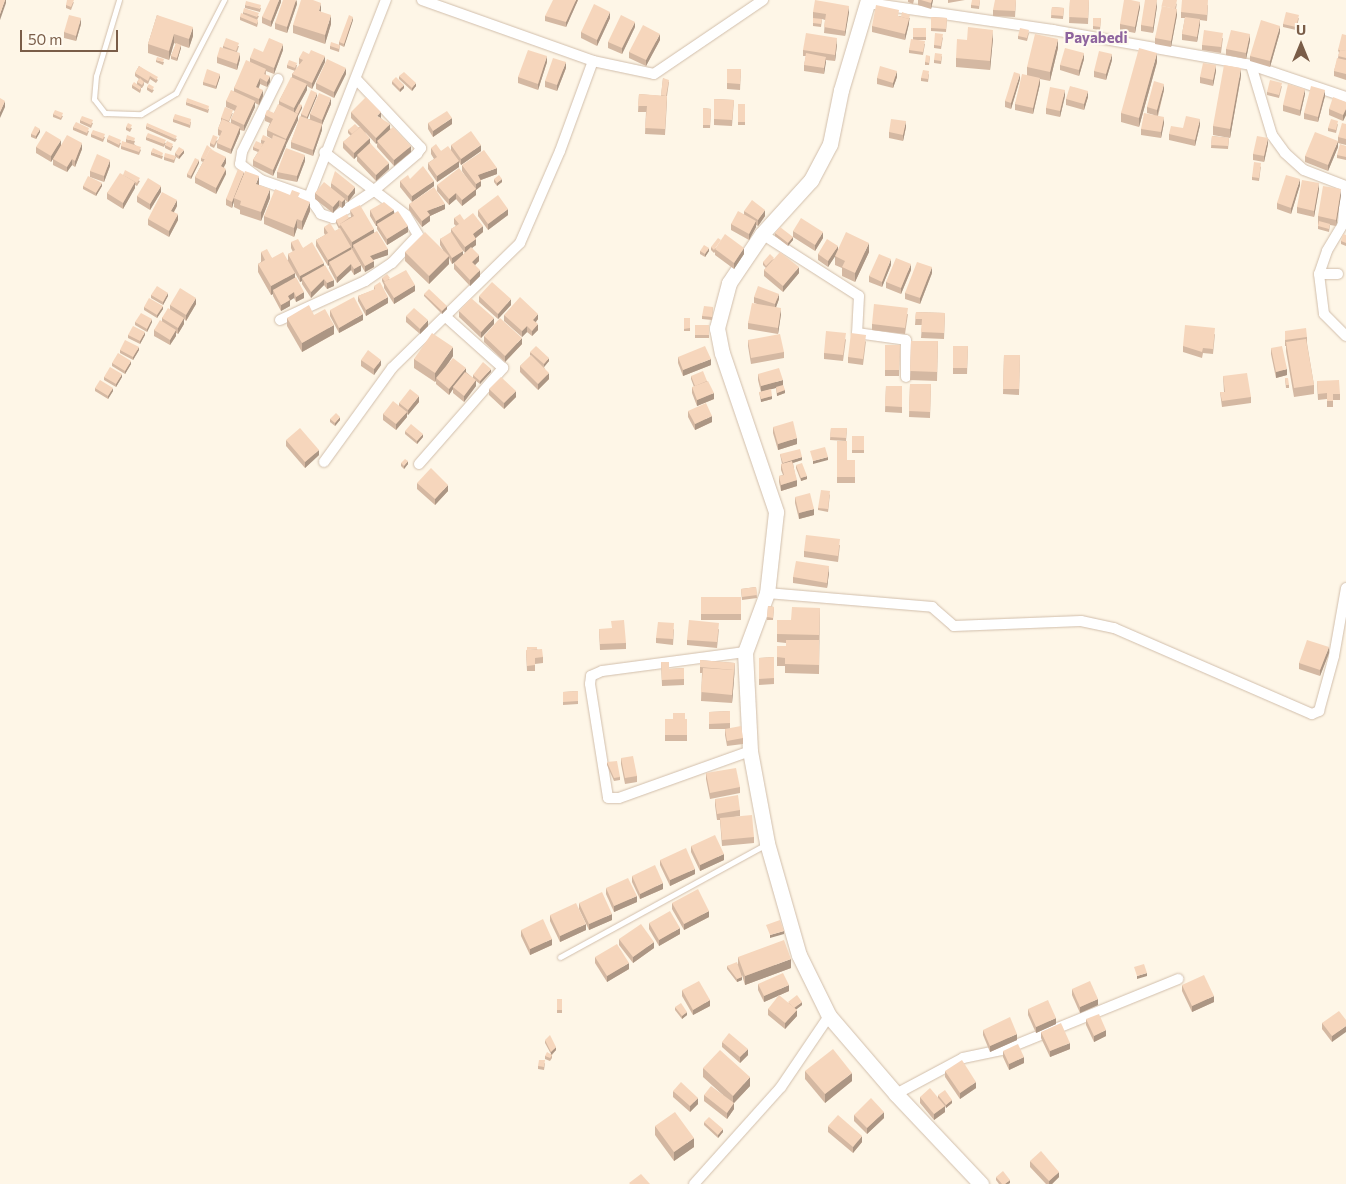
<!DOCTYPE html>
<html>
<head>
<meta charset="utf-8">
<style>
	body { margin:0 }
	#map { position:relative; width:1346px; height:1184px; overflow:hidden; background:#fef6e7; font-family:Commissioner,sans-serif }
	div>[style] { position:absolute }
	.roads { filter:drop-shadow(0 0 1px #d1beab) drop-shadow(0 0 1px #d1beab) }
	.lane>* { height:5px; margin:-2.5px; padding:0 2.5px; transform-origin:2.5px; border-radius:2.5px; background:#fff }
	.street>* { height:10px; margin:-5px; padding:0 5px; transform-origin:5px; border-radius:5px; background:#fff }
	.secondary>* { height:15px; margin:-7.5px; padding:0 7.5px; transform-origin:7.5px; border-radius:7.5px; background:#fff }
	.wall>* { inset:0; background:#d4b8a2 }
	.shaded-wall>* { inset:0; background:#ac9684 }
	.building>* { inset:0; background:#f6d6bc }
	span { translate:-50% -50%; white-space:nowrap; text-align:center; line-height:1.15; -webkit-text-stroke:4px #fffaef; paint-order:stroke }
	.quarter-label { font-size:15px; color:#8e649e; font-weight:700 }
	.north { position:absolute; left:1276px; top:20px; width:50px; height:50px; -webkit-text-stroke:4px #fffaef; paint-order:stroke; rotate:0deg; font-size:14px; font-weight:700; line-height:20px; text-align:center; color:#7a5d48 }
	.north::after { content:''; display:block; margin:auto; width:18px; height:22px; background:#7a5d48; clip-path:polygon(50% 0,100% 100%,50% 72%,0 100%) }
	.scale { position:absolute; left:20px; top:30px; width:98px; height:22px; box-sizing:border-box; border:2px solid #7a5d48; border-top:0; padding-left:6px; font-size:15px; line-height:18px; white-space:nowrap; color:#7a5d48; -webkit-text-stroke:4px #fffaef; paint-order:stroke }
</style>
</head>
<body>
<div id="map">
	<div class="roads">
		<div class="lane">
			<i style="left:119px;top:0;width:79px;rotate:106.8deg"></i>
			<i style="left:96px;top:76px;width:23px;rotate:95deg"></i>
			<i style="left:94px;top:99px;width:18px;rotate:52deg"></i>
			<i style="left:105px;top:113px;width:36px;rotate:2deg"></i>
			<i style="left:141px;top:114px;width:41px;rotate:-31deg"></i>
			<i style="left:176px;top:93px;width:105px;rotate:-62.7deg"></i>
			<i style="left:560px;top:957px;width:235px;rotate:-28.7deg"></i>
		</div>
		<div class="street">
			<i style="left:422px;top:0;width:182px;rotate:19.6deg"></i>
			<i style="left:593px;top:61px;width:62px;rotate:12deg"></i>
			<i style="left:654px;top:74px;width:132px;rotate:-34.2deg"></i>
			<i style="left:868px;top:3px;width:187px;rotate:8.3deg"></i>
			<i style="left:1053px;top:30px;width:201px;rotate:10deg"></i>
			<i style="left:1251px;top:65px;width:73px;rotate:73.3deg"></i>
			<i style="left:1272px;top:135px;width:22px;rotate:54deg"></i>
			<i style="left:1285px;top:153px;width:25px;rotate:42deg"></i>
			<i style="left:1304px;top:170px;width:45px;rotate:20.9deg"></i>
			<i style="left:1251px;top:65px;width:100px;rotate:18.6deg"></i>
			<i style="left:278px;top:79px;width:81px;rotate:116.3deg"></i>
			<i style="left:242px;top:152px;width:12px;rotate:99deg"></i>
			<i style="left:240px;top:164px;width:26px;rotate:37deg"></i>
			<i style="left:261px;top:180px;width:51px;rotate:19.5deg"></i>
			<i style="left:356px;top:79px;width:95px;rotate:46.7deg"></i>
			<i style="left:421px;top:148px;width:7px;rotate:124deg"></i>
			<i style="left:417px;top:154px;width:59px;rotate:139.8deg"></i>
			<i style="left:372px;top:192px;width:47px;rotate:146.3deg"></i>
			<i style="left:333px;top:218px;width:13px;rotate:-162deg"></i>
			<i style="left:321px;top:214px;width:21px;rotate:-125deg"></i>
			<i style="left:309px;top:197px;width:212px;rotate:-68.7deg"></i>
			<i style="left:1345px;top:186px;width:38px;rotate:93deg"></i>
			<i style="left:1343px;top:224px;width:31px;rotate:121deg"></i>
			<i style="left:1327px;top:251px;width:24px;rotate:109deg"></i>
			<i style="left:1319px;top:274px;width:40px;rotate:82.9deg"></i>
			<i style="left:1324px;top:314px;width:31px;rotate:45deg"></i>
			<i style="left:762px;top:234px;width:115px;rotate:32.6deg"></i>
			<i style="left:859px;top:296px;width:37px;rotate:93deg"></i>
			<i style="left:857px;top:333px;width:49px;rotate:8.1deg"></i>
			<i style="left:906px;top:340px;width:37px;rotate:90deg"></i>
			<i style="left:1319px;top:274px;width:19px"></i>
			<i style="left:280px;top:320px;width:94px;rotate:-24.6deg"></i>
			<i style="left:365px;top:281px;width:32px;rotate:-34deg"></i>
			<i style="left:392px;top:263px;width:38px;rotate:-47deg"></i>
			<i style="left:418px;top:235px;width:23px;rotate:-121deg"></i>
			<i style="left:406px;top:215px;width:103px;rotate:-142.5deg"></i>
			<i style="left:324px;top:462px;width:116px;rotate:-54.1deg"></i>
			<i style="left:392px;top:368px;width:179px;rotate:-44.3deg"></i>
			<i style="left:520px;top:243px;width:100px;rotate:-66.5deg"></i>
			<i style="left:560px;top:151px;width:96px;rotate:-69.9deg"></i>
			<i style="left:419px;top:464px;width:128px;rotate:-48.8deg"></i>
			<i style="left:503px;top:368px;width:75px;rotate:-138.2deg"></i>
			<i style="left:767px;top:593px;width:166px;rotate:4.8deg"></i>
			<i style="left:932px;top:607px;width:29px;rotate:41deg"></i>
			<i style="left:954px;top:626px;width:127px;rotate:-2.3deg"></i>
			<i style="left:1081px;top:621px;width:34px;rotate:12deg"></i>
			<i style="left:1114px;top:628px;width:216px;rotate:23.5deg"></i>
			<i style="left:1312px;top:714px;width:8px;rotate:-23deg"></i>
			<i style="left:1319px;top:711px;width:57px;rotate:-74.7deg"></i>
			<i style="left:1334px;top:656px;width:69px;rotate:-80deg"></i>
			<i style="left:745px;top:652px;width:144px;rotate:172.4deg"></i>
			<i style="left:602px;top:671px;width:12px;rotate:156deg"></i>
			<i style="left:591px;top:676px;width:8px;rotate:97deg"></i>
			<i style="left:590px;top:684px;width:115px;rotate:81deg"></i>
			<i style="left:608px;top:798px;width:11px"></i>
			<i style="left:619px;top:798px;width:139px;rotate:-19.7deg"></i>
			<i style="left:896px;top:1094px;width:76px;rotate:-28.2deg"></i>
			<i style="left:963px;top:1058px;width:44px;rotate:-11.8deg"></i>
			<i style="left:1006px;top:1049px;width:186px;rotate:-22.1deg"></i>
			<i style="left:694px;top:1184px;width:130px;rotate:-48.1deg"></i>
			<i style="left:781px;top:1087px;width:86px;rotate:-55.9deg"></i>
		</div>
		<div class="secondary">
			<i style="left:868px;top:0;width:94px;rotate:106.7deg"></i>
			<i style="left:841px;top:90px;width:55px;rotate:101.5deg"></i>
			<i style="left:830px;top:144px;width:41px;rotate:117.8deg"></i>
			<i style="left:811px;top:180px;width:73px;rotate:132.2deg"></i>
			<i style="left:762px;top:234px;width:59px;rotate:124deg"></i>
			<i style="left:729px;top:283px;width:47px;rotate:104.9deg"></i>
			<i style="left:717px;top:328px;width:25px;rotate:79deg"></i>
			<i style="left:722px;top:353px;width:168px;rotate:71.2deg"></i>
			<i style="left:776px;top:512px;width:81px;rotate:96.3deg"></i>
			<i style="left:767px;top:593px;width:63px;rotate:110.4deg"></i>
			<i style="left:745px;top:652px;width:99px;rotate:87.1deg"></i>
			<i style="left:750px;top:751px;width:94px;rotate:79.5deg"></i>
			<i style="left:767px;top:843px;width:116px;rotate:74.1deg"></i>
			<i style="left:799px;top:955px;width:68px;rotate:63.8deg"></i>
			<i style="left:829px;top:1016px;width:103px;rotate:49.3deg"></i>
			<i style="left:896px;top:1094px;width:124px;rotate:46.6deg"></i>
		</div>
	</div>
	<div class="wall">
		<i style="clip-path:polygon(281px 0,281px 2px,271px 27px,262px 23px,262px 17px)"></i>
		<i style="clip-path:polygon(297px 0,297px 4px,287px 33px,275px 29px,275px 23px)"></i>
		<i style="clip-path:polygon(578px 0,566px 27px,545px 21px,545px 16px)"></i>
		<i style="clip-path:polygon(908px 0,914px 0,913px 4px,908px 2px)"></i>
		<i style="clip-path:polygon(918px 0,933px 0,931px 9px,918px 5px)"></i>
		<i style="clip-path:polygon(948px 0,965px 0,948px 3px)"></i>
		<i style="clip-path:polygon(980px 0,979px 9px,971px 8px,971px 5px)"></i>
		<i style="clip-path:polygon(1016px 0,1015px 17px,993px 16px,993px 10px)"></i>
		<i style="clip-path:polygon(1070px 0,1089px 0,1088px 24px,1069px 23px)"></i>
		<i style="clip-path:polygon(74px 2px,71px 10px,66px 8px,66px 5px)"></i>
		<i style="clip-path:polygon(1177px 3px,1176px 9px,1177px 15px,1171px 47px,1155px 44px,1155px 38px)"></i>
		<i style="clip-path:polygon(245px 5px,261px 8px,260px 12px,245px 8px)"></i>
		<i style="clip-path:polygon(1208px 5px,1207px 21px,1200px 20px,1197px 42px,1182px 40px,1182px 34px,1185px 18px,1181px 18px,1181px 12px)"></i>
		<i style="clip-path:polygon(1157px 6px,1153px 33px,1141px 31px,1141px 25px)"></i>
		<i style="clip-path:polygon(1052px 7px,1064px 8px,1063px 19px,1051px 18px)"></i>
		<i style="clip-path:polygon(1140px 7px,1135px 33px,1120px 30px,1120px 24px)"></i>
		<i style="clip-path:polygon(243px 12px,259px 16px,257px 20px,258px 23px,257px 27px,240px 20px,240px 17px,243px 14px)"></i>
		<i style="clip-path:polygon(813px 12px,849px 12px,845px 36px,824px 33px,825px 20px,822px 19px,821px 27px,813px 26px)"></i>
		<i style="clip-path:polygon(157px 15px,193px 36px,189px 48px,180px 45px,181px 48px,177px 61px,171px 59px,171px 56px,176px 44px,174px 43px,169px 60px,148px 53px,148px 44px)"></i>
		<i style="clip-path:polygon(899px 16px,910px 18px,905px 40px,872px 32px,872px 26px)"></i>
		<i style="clip-path:polygon(931px 17px,947px 18px,946px 32px,931px 31px)"></i>
		<i style="clip-path:polygon(610px 18px,597px 46px,581px 38px,581px 32px)"></i>
		<i style="clip-path:polygon(1093px 18px,1101px 18px,1100px 30px,1093px 29px)"></i>
		<i style="clip-path:polygon(1299px 18px,1296px 30px,1283px 27px,1283px 24px)"></i>
		<i style="clip-path:polygon(353px 20px,344px 47px,340px 45px,339px 52px,330px 49px,330px 46px,339px 45px,339px 42px)"></i>
		<i style="clip-path:polygon(81px 24px,76px 41px,64px 38px,64px 32px)"></i>
		<i style="clip-path:polygon(331px 24px,325px 44px,293px 33px,293px 25px)"></i>
		<i style="clip-path:polygon(635px 27px,622px 54px,608px 48px,608px 42px)"></i>
		<i style="clip-path:polygon(913px 28px,926px 28px,926px 40px,915px 40px,925px 44px,923px 55px,909px 53px,909px 50px,913px 40px)"></i>
		<i style="clip-path:polygon(1280px 32px,1270px 67px,1250px 61px,1250px 56px)"></i>
		<i style="clip-path:polygon(1029px 33px,1027px 41px,1018px 39px,1018px 36px)"></i>
		<i style="clip-path:polygon(1346px 35px,1346px 80px,1334px 76px,1334px 71px,1338px 58px,1339px 53px,1338px 50px)"></i>
		<i style="clip-path:polygon(943px 37px,941px 49px,934px 48px,934px 45px)"></i>
		<i style="clip-path:polygon(993px 38px,990px 70px,956px 67px,956px 58px)"></i>
		<i style="clip-path:polygon(1223px 38px,1221px 53px,1202px 50px,1202px 45px)"></i>
		<i style="clip-path:polygon(660px 40px,646px 66px,629px 58px,629px 52px)"></i>
		<i style="clip-path:polygon(1250px 40px,1246px 59px,1226px 55px,1226px 49px)"></i>
		<i style="clip-path:polygon(837px 44px,835px 61px,826px 60px,824px 74px,804px 71px,804px 65px,806px 56px,803px 56px,803px 50px)"></i>
		<i style="clip-path:polygon(223px 46px,239px 46px,237px 52px,240px 59px,237px 70px,217px 63px,217px 57px,223px 48px)"></i>
		<i style="clip-path:polygon(1058px 48px,1050px 81px,1040px 79px,1040px 84px,1033px 114px,1015px 110px,1015px 104px,1027px 75px,1027px 67px)"></i>
		<i style="clip-path:polygon(283px 50px,274px 74px,266px 71px,266px 75px,270px 82px,267px 87px,260px 84px,259px 88px,263px 96px,259px 105px,255px 103px,255px 107px,244px 131px,240px 130px,240px 133px,231px 154px,217px 148px,217px 143px,220px 136px,218px 135px,218px 129px,221px 121px,221px 118px,233px 113px,229px 122px,231px 123px,231px 119px,235px 111px,226px 107px,226px 101px,234px 91px,234px 88px,250px 62px,250px 58px,263px 52px)"></i>
		<i style="clip-path:polygon(930px 56px,929px 65px,925px 65px,925px 62px)"></i>
		<i style="clip-path:polygon(942px 56px,941px 64px,934px 63px,934px 60px)"></i>
		<i style="clip-path:polygon(299px 58px,325px 62px,312px 89px,307px 86px,307px 90px,299px 104px,302px 108px,298px 116px,298px 120px,286px 145px,273px 176px,253px 166px,253px 160px,258px 152px,253px 150px,253px 147px,261px 143px,261px 140px,272px 139px,267px 136px,267px 130px,270px 123px,265px 121px,265px 115px,274px 113px,279px 104px,279px 101px,292px 77px,292px 74px,295px 71px,287px 68px,287px 65px,297px 65px,296px 70px,300px 65px,299px 64px)"></i>
		<i style="clip-path:polygon(1084px 59px,1079px 76px,1060px 70px,1060px 65px)"></i>
		<i style="clip-path:polygon(156px 60px,164px 62px,163px 65px,156px 62px)"></i>
		<i style="clip-path:polygon(1112px 60px,1106px 80px,1094px 77px,1094px 71px)"></i>
		<i style="clip-path:polygon(547px 62px,538px 90px,518px 83px,518px 77px)"></i>
		<i style="clip-path:polygon(1157px 62px,1139px 127px,1121px 122px,1121px 113px)"></i>
		<i style="clip-path:polygon(139px 66px,158px 80px,156px 83px,150px 79px,148px 84px,144px 82px,144px 85px,142px 88px,141px 88px,141px 90px,140px 93px,132px 88px,132px 85px,137px 84px,137px 82px,139px 79px,135px 76px,135px 73px)"></i>
		<i style="clip-path:polygon(566px 68px,557px 91px,545px 87px,545px 81px)"></i>
		<i style="clip-path:polygon(727px 69px,741px 69px,740px 90px,727px 89px)"></i>
		<i style="clip-path:polygon(1216px 71px,1213px 86px,1200px 83px,1200px 77px)"></i>
		<i style="clip-path:polygon(346px 74px,334px 98px,316px 89px,316px 83px)"></i>
		<i style="clip-path:polygon(929px 74px,928px 82px,921px 81px,921px 78px)"></i>
		<i style="clip-path:polygon(399px 76px,416px 86px,412px 91px,399px 79px)"></i>
		<i style="clip-path:polygon(1241px 76px,1230px 138px,1213px 135px,1213px 126px)"></i>
		<i style="clip-path:polygon(220px 77px,216px 89px,203px 85px,203px 82px)"></i>
		<i style="clip-path:polygon(897px 77px,893px 88px,877px 84px,877px 78px)"></i>
		<i style="clip-path:polygon(663px 78px,669px 82px,667px 96px,667px 102px,665px 135px,645px 134px,646px 112px,638px 112px,639px 94px,661px 96px)"></i>
		<i style="clip-path:polygon(1020px 79px,1011px 109px,1005px 107px,1005px 101px)"></i>
		<i style="clip-path:polygon(392px 81px,404px 88px,400px 92px,392px 84px)"></i>
		<i style="clip-path:polygon(1282px 86px,1279px 98px,1267px 95px,1267px 92px)"></i>
		<i style="clip-path:polygon(147px 87px,154px 90px,152px 93px,147px 90px)"></i>
		<i style="clip-path:polygon(1164px 90px,1158px 116px,1164px 123px,1161px 138px,1141px 135px,1141px 129px,1154px 115px,1147px 113px,1147px 107px)"></i>
		<i style="clip-path:polygon(1305px 94px,1300px 116px,1283px 111px,1283px 105px)"></i>
		<i style="clip-path:polygon(317px 96px,307px 119px,310px 119px,310px 114px,331px 104px,322px 125px,322px 130px,313px 156px,291px 148px,291px 142px,301px 117px,301px 114px)"></i>
		<i style="clip-path:polygon(1065px 96px,1060px 117px,1046px 114px,1046px 108px)"></i>
		<i style="clip-path:polygon(1325px 96px,1318px 122px,1304px 119px,1304px 113px)"></i>
		<i style="clip-path:polygon(1088px 97px,1084px 110px,1066px 105px,1066px 99px)"></i>
		<i style="clip-path:polygon(714px 99px,734px 100px,732px 126px,714px 125px)"></i>
		<i style="clip-path:polygon(186px 102px,209px 109px,208px 113px,186px 105px)"></i>
		<i style="clip-path:polygon(1346px 102px,1346px 115px,1343px 121px,1329px 115px,1329px 109px)"></i>
		<i style="clip-path:polygon(738px 104px,745px 104px,745px 125px,738px 125px)"></i>
		<i style="clip-path:polygon(703px 108px,711px 109px,710px 128px,703px 128px)"></i>
		<i style="clip-path:polygon(351px 112px,381px 118px,411px 152px,394px 166px,377px 147px,377px 143px,376px 144px,365px 132px,370px 143px,389px 169px,376px 181px,357px 161px,357px 156px,354px 159px,343px 148px,343px 142px,351px 136px,348px 133px,348px 130px,360px 127px,351px 118px)"></i>
		<i style="clip-path:polygon(53px 114px,63px 116px,61px 120px,53px 117px)"></i>
		<i style="clip-path:polygon(173px 119px,191px 122px,190px 128px,173px 122px)"></i>
		<i style="clip-path:polygon(80px 120px,93px 123px,91px 128px,80px 123px)"></i>
		<i style="clip-path:polygon(428px 123px,452px 124px,433px 137px,428px 129px)"></i>
		<i style="clip-path:polygon(1338px 124px,1336px 133px,1328px 131px,1328px 128px)"></i>
		<i style="clip-path:polygon(1346px 124px,1346px 145px,1338px 143px,1338px 137px)"></i>
		<i style="clip-path:polygon(1200px 125px,1195px 146px,1169px 140px,1169px 134px,1183px 128px)"></i>
		<i style="clip-path:polygon(146px 126px,177px 139px,175px 142px,146px 129px)"></i>
		<i style="clip-path:polygon(73px 127px,89px 131px,87px 136px,73px 130px)"></i>
		<i style="clip-path:polygon(126px 127px,132px 128px,130px 132px,126px 130px)"></i>
		<i style="clip-path:polygon(906px 127px,903px 141px,889px 138px,889px 132px)"></i>
		<i style="clip-path:polygon(40px 132px,36px 139px,31px 137px,31px 134px)"></i>
		<i style="clip-path:polygon(91px 134px,105px 137px,103px 142px,91px 137px)"></i>
		<i style="clip-path:polygon(1212px 136px,1229px 138px,1228px 149px,1211px 148px)"></i>
		<i style="clip-path:polygon(146px 137px,166px 143px,164px 147px,146px 140px)"></i>
		<i style="clip-path:polygon(107px 139px,121px 143px,119px 148px,107px 142px)"></i>
		<i style="clip-path:polygon(126px 139px,135px 141px,134px 144px,141px 150px,139px 155px,121px 149px,121px 146px,126px 142px)"></i>
		<i style="clip-path:polygon(218px 140px,214px 148px,210px 146px,210px 143px)"></i>
		<i style="clip-path:polygon(1268px 144px,1264px 162px,1253px 160px,1253px 154px)"></i>
		<i style="clip-path:polygon(61px 145px,82px 149px,75px 167px,72px 165px,67px 172px,53px 165px,53px 159px,57px 152px,51px 162px,36px 153px,36px 147px)"></i>
		<i style="clip-path:polygon(165px 145px,173px 146px,171px 151px,165px 148px)"></i>
		<i style="clip-path:polygon(451px 145px,481px 151px,461px 165px,459px 162px,459px 167px,437px 182px,428px 169px,428px 163px,434px 159px,431px 154px,431px 148px,441px 151px,451px 150px)"></i>
		<i style="clip-path:polygon(1346px 146px,1346px 160px,1337px 158px,1337px 155px)"></i>
		<i style="clip-path:polygon(1338px 147px,1328px 171px,1305px 162px,1305px 156px)"></i>
		<i style="clip-path:polygon(151px 152px,163px 156px,162px 159px,151px 155px)"></i>
		<i style="clip-path:polygon(175px 153px,184px 153px,179px 159px,176px 157px,174px 163px,164px 160px,164px 157px,175px 156px)"></i>
		<i style="clip-path:polygon(201px 158px,226px 163px,224px 167px,226px 174px,216px 194px,195px 183px,195px 177px,203px 162px,201px 161px)"></i>
		<i style="clip-path:polygon(305px 161px,297px 182px,277px 178px,277px 172px)"></i>
		<i style="clip-path:polygon(199px 163px,191px 179px,187px 177px,187px 174px)"></i>
		<i style="clip-path:polygon(462px 165px,497px 174px,481px 180px,481px 186px,476px 190px,476px 195px,462px 206px,456px 199px,449px 205px,437px 191px,437px 185px,468px 180px,462px 171px)"></i>
		<i style="clip-path:polygon(110px 166px,104px 182px,90px 177px,90px 171px)"></i>
		<i style="clip-path:polygon(1261px 166px,1259px 181px,1252px 180px,1252px 177px)"></i>
		<i style="clip-path:polygon(244px 174px,259px 185px,270px 198px,261px 221px,240px 214px,240px 210px,234px 207px,234px 201px,232px 208px,226px 205px,226px 199px)"></i>
		<i style="clip-path:polygon(123px 175px,140px 181px,137px 186px,135px 185px,135px 188px,123px 209px,107px 199px,107px 193px)"></i>
		<i style="clip-path:polygon(410px 179px,434px 186px,412px 202px,400px 187px,400px 181px)"></i>
		<i style="clip-path:polygon(494px 179px,502px 182px,497px 186px,494px 182px)"></i>
		<i style="clip-path:polygon(331px 183px,355px 193px,348px 202px,345px 200px,345px 205px,342px 208px,339px 206px,333px 213px,315px 199px,315px 193px,331px 188px)"></i>
		<i style="clip-path:polygon(1300px 185px,1291px 214px,1277px 209px,1277px 203px)"></i>
		<i style="clip-path:polygon(83px 186px,102px 186px,96px 196px,83px 189px)"></i>
		<i style="clip-path:polygon(1319px 189px,1314px 217px,1297px 213px,1297px 207px)"></i>
		<i style="clip-path:polygon(161px 192px,150px 210px,137px 202px,137px 196px)"></i>
		<i style="clip-path:polygon(290px 195px,300px 198px,310px 211px,302px 230px,297px 228px,294px 237px,264px 224px,264px 216px)"></i>
		<i style="clip-path:polygon(1341px 195px,1336px 226px,1330px 225px,1329px 232px,1318px 229px,1318px 216px)"></i>
		<i style="clip-path:polygon(409px 204px,445px 209px,430px 216px,430px 221px,422px 227px,409px 210px)"></i>
		<i style="clip-path:polygon(177px 206px,174px 212px,178px 220px,169px 237px,148px 225px,148px 219px)"></i>
		<i style="clip-path:polygon(350px 210px,374px 232px,388px 255px,373px 260px,374px 267px,365px 272px,358px 260px,361px 271px,354px 275px,351px 270px,337px 283px,329px 268px,329px 265px,328px 266px,316px 246px,316px 240px,325px 235px,324px 233px,324px 227px,335px 231px,340px 229px,340px 228px,339px 229px,336px 223px,336px 220px,351px 217px)"></i>
		<i style="clip-path:polygon(370px 210px,394px 213px,408px 232px,387px 245px,377px 229px,377px 226px,376px 226px,370px 216px)"></i>
		<i style="clip-path:polygon(478px 210px,508px 215px,488px 230px,478px 216px)"></i>
		<i style="clip-path:polygon(744px 211px,765px 216px,758px 226px,756px 225px,756px 227px,749px 240px,731px 230px,731px 224px,744px 214px)"></i>
		<i style="clip-path:polygon(evenodd,454px 218px,464px 220px,483px 232px,476px 238px,476px 245px,472px 248px,479px 261px,475px 265px,480px 276px,470px 286px,454px 269px,454px 263px,458px 260px,452px 264px,449px 258px,449px 264px,429px 284px,405px 261px,405px 252px,443px 250px,440px 245px,440px 239px,451px 234px,451px 229px,456px 226px,454px 224px,454px 218px,460px 247px,465px 253px,463px 255px,460px 247px)"></i>
		<i style="clip-path:polygon(793px 231px,823px 238px,815px 251px,793px 237px,793px 240px,788px 246px,775px 236px,775px 233px,793px 237px)"></i>
		<i style="clip-path:polygon(1346px 235px,1346px 246px,1341px 244px,1341px 241px)"></i>
		<i style="clip-path:polygon(291px 242px,303px 248px,324px 266px,334px 286px,327px 289px,324px 285px,311px 298px,302px 284px,302px 281px,300px 282px,295px 273px,295px 278px,304px 298px,296px 302px,294px 298px,290px 300px,290px 306px,281px 311px,273px 296px,273px 294px,271px 295px,258px 272px,258px 264px,261px 262px,261px 252px,272px 258px,288px 260px,288px 254px,293px 252px,291px 248px)"></i>
		<i style="clip-path:polygon(711px 247px,744px 254px,734px 269px,715px 255px,715px 252px,714px 253px,711px 250px)"></i>
		<i style="clip-path:polygon(838px 249px,869px 252px,855px 282px,842px 276px,842px 268px,835px 265px,835px 256px,828px 267px,818px 260px,818px 254px)"></i>
		<i style="clip-path:polygon(700px 251px,709px 251px,705px 257px,700px 254px)"></i>
		<i style="clip-path:polygon(774px 259px,799px 273px,783px 292px,764px 276px,764px 270px,766px 268px,763px 265px,763px 262px)"></i>
		<i style="clip-path:polygon(891px 265px,882px 287px,869px 282px,869px 276px)"></i>
		<i style="clip-path:polygon(911px 270px,901px 294px,886px 288px,886px 282px)"></i>
		<i style="clip-path:polygon(932px 273px,920px 304px,905px 299px,905px 293px)"></i>
		<i style="clip-path:polygon(382px 278px,390px 279px,415px 291px,394px 304px,384px 288px,384px 285px,382px 281px)"></i>
		<i style="clip-path:polygon(374px 286px,388px 303px,366px 316px,358px 301px,358px 296px,374px 290px)"></i>
		<i style="clip-path:polygon(424px 294px,447px 309px,442px 314px,424px 296px)"></i>
		<i style="clip-path:polygon(151px 295px,168px 296px,163px 305px,151px 298px)"></i>
		<i style="clip-path:polygon(479px 296px,511px 305px,498px 319px,479px 302px)"></i>
		<i style="clip-path:polygon(754px 297px,779px 299px,776px 307px,781px 314px,778px 334px,748px 329px,748px 323px,757px 304px,754px 303px)"></i>
		<i style="clip-path:polygon(196px 304px,186px 321px,184px 319px,184px 324px,178px 334px,176px 333px,176px 336px,170px 345px,154px 336px,154px 330px,162px 321px,162px 318px,170px 309px,170px 305px)"></i>
		<i style="clip-path:polygon(144px 307px,163px 309px,157px 318px,144px 310px)"></i>
		<i style="clip-path:polygon(713px 307px,712px 320px,702px 319px,702px 316px)"></i>
		<i style="clip-path:polygon(330px 310px,363px 320px,339px 333px,330px 316px)"></i>
		<i style="clip-path:polygon(459px 311px,494px 324px,481px 338px,459px 317px)"></i>
		<i style="clip-path:polygon(916px 312px,945px 313px,944px 339px,921px 338px,922px 325px,915px 325px)"></i>
		<i style="clip-path:polygon(908px 314px,905px 334px,872px 330px,872px 324px)"></i>
		<i style="clip-path:polygon(314px 315px,334px 334px,302px 352px,287px 326px,287px 318px)"></i>
		<i style="clip-path:polygon(504px 315px,538px 319px,536px 322px,538px 330px,532px 336px,527px 332px,522px 337px,504px 321px)"></i>
		<i style="clip-path:polygon(406px 316px,428px 326px,420px 334px,406px 322px)"></i>
		<i style="clip-path:polygon(684px 318px,690px 318px,690px 331px,684px 331px)"></i>
		<i style="clip-path:polygon(135px 322px,152px 322px,147px 332px,135px 325px)"></i>
		<i style="clip-path:polygon(695px 325px,709px 325px,709px 338px,695px 338px)"></i>
		<i style="clip-path:polygon(1285px 331px,1307px 337px,1307px 343px,1314px 385px,1314px 394px,1294px 397px,1286px 351px,1286px 346px,1285px 346px)"></i>
		<i style="clip-path:polygon(1215px 334px,1213px 354px,1203px 353px,1202px 358px,1183px 352px,1183px 346px)"></i>
		<i style="clip-path:polygon(128px 335px,145px 335px,140px 344px,128px 338px)"></i>
		<i style="clip-path:polygon(484px 336px,522px 344px,505px 362px,484px 342px)"></i>
		<i style="clip-path:polygon(846px 339px,843px 361px,824px 359px,824px 353px)"></i>
		<i style="clip-path:polygon(748px 340px,784px 352px,784px 358px,751px 364px,748px 346px)"></i>
		<i style="clip-path:polygon(866px 341px,863px 365px,848px 363px,848px 357px)"></i>
		<i style="clip-path:polygon(911px 341px,938px 341px,937px 381px,910px 380px)"></i>
		<i style="clip-path:polygon(885px 345px,900px 345px,899px 376px,885px 376px)"></i>
		<i style="clip-path:polygon(953px 346px,968px 346px,967px 374px,953px 374px)"></i>
		<i style="clip-path:polygon(1271px 348px,1287px 375px,1276px 378px,1271px 354px)"></i>
		<i style="clip-path:polygon(120px 350px,139px 350px,133px 360px,120px 353px)"></i>
		<i style="clip-path:polygon(530px 352px,549px 361px,544px 367px,549px 379px,538px 390px,520px 372px,520px 366px,531px 356px,530px 355px)"></i>
		<i style="clip-path:polygon(1004px 355px,1020px 355px,1019px 395px,1003px 394px)"></i>
		<i style="clip-path:polygon(453px 356px,446px 367px,466px 372px,473px 378px,473px 375px,491px 372px,480px 384px,476px 381px,476px 386px,464px 402px,453px 393px,453px 389px,449px 395px,436px 384px,436px 381px,435px 382px,414px 368px,414px 359px)"></i>
		<i style="clip-path:polygon(678px 357px,711px 365px,683px 376px,678px 363px)"></i>
		<i style="clip-path:polygon(361px 360px,381px 365px,374px 375px,361px 366px)"></i>
		<i style="clip-path:polygon(112px 363px,131px 364px,125px 374px,112px 366px)"></i>
		<i style="clip-path:polygon(758px 374px,783px 385px,785px 393px,777px 396px,776px 388px,767px 390px,772px 399px,761px 402px,759px 392px,761px 392px,758px 380px)"></i>
		<i style="clip-path:polygon(691px 376px,707px 381px,714px 399px,697px 406px,692px 393px,692px 387px,694px 387px,691px 379px)"></i>
		<i style="clip-path:polygon(1223px 376px,1251px 397px,1251px 403px,1222px 407px,1220px 392px,1224px 392px)"></i>
		<i style="clip-path:polygon(104px 377px,122px 377px,116px 387px,104px 380px)"></i>
		<i style="clip-path:polygon(1285px 378px,1289px 385px,1289px 388px,1286px 388px)"></i>
		<i style="clip-path:polygon(1317px 381px,1340px 394px,1340px 400px,1333px 400px,1333px 407px,1327px 407px,1327px 399px,1318px 400px)"></i>
		<i style="clip-path:polygon(910px 384px,931px 384px,930px 418px,909px 417px)"></i>
		<i style="clip-path:polygon(886px 386px,902px 386px,902px 413px,885px 412px)"></i>
		<i style="clip-path:polygon(95px 388px,113px 391px,108px 399px,95px 391px)"></i>
		<i style="clip-path:polygon(489px 389px,516px 397px,504px 409px,489px 395px)"></i>
		<i style="clip-path:polygon(419px 402px,408px 415px,407px 414px,407px 417px,396px 430px,383px 420px,383px 414px,399px 406px,399px 403px)"></i>
		<i style="clip-path:polygon(688px 411px,712px 422px,695px 430px,688px 417px)"></i>
		<i style="clip-path:polygon(330px 419px,340px 420px,335px 426px,330px 422px)"></i>
		<i style="clip-path:polygon(773px 427px,797px 444px,778px 450px,773px 433px)"></i>
		<i style="clip-path:polygon(831px 428px,847px 428px,846px 441px,830px 440px)"></i>
		<i style="clip-path:polygon(405px 431px,423px 437px,417px 444px,405px 434px)"></i>
		<i style="clip-path:polygon(852px 436px,864px 436px,864px 453px,852px 453px)"></i>
		<i style="clip-path:polygon(286px 440px,319px 455px,305px 468px,286px 446px)"></i>
		<i style="clip-path:polygon(837px 441px,847px 460px,855px 460px,855px 483px,837px 483px)"></i>
		<i style="clip-path:polygon(780px 454px,802px 460px,793px 463px,797px 486px,781px 491px,779px 482px,779px 476px,783px 475px,781px 470px,781px 464px,782px 464px)"></i>
		<i style="clip-path:polygon(401px 463px,408px 464px,404px 469px,401px 466px)"></i>
		<i style="clip-path:polygon(796px 465px,807px 479px,801px 481px,796px 468px)"></i>
		<i style="clip-path:polygon(417px 483px,448px 491px,435px 505px,417px 489px)"></i>
		<i style="clip-path:polygon(830px 494px,828px 512px,818px 510px,818px 508px)"></i>
		<i style="clip-path:polygon(795px 497px,814px 515px,799px 519px,795px 503px)"></i>
		<i style="clip-path:polygon(840px 545px,838px 562px,804px 557px,804px 551px)"></i>
		<i style="clip-path:polygon(829px 572px,827px 588px,793px 583px,793px 577px)"></i>
		<i style="clip-path:polygon(756px 587px,757px 598px,742px 600px,741px 589px)"></i>
		<i style="clip-path:polygon(701px 597px,741px 597px,741px 620px,701px 620px)"></i>
		<i style="clip-path:polygon(768px 606px,774px 607px,773px 620px,767px 620px)"></i>
		<i style="clip-path:polygon(820px 608px,819px 674px,785px 673px,785px 666px,777px 666px,777px 646px,786px 646px,786px 643px,777px 642px,777px 620px,791px 620px)"></i>
		<i style="clip-path:polygon(599px 629px,626px 643px,626px 649px,600px 650px)"></i>
		<i style="clip-path:polygon(674px 629px,673px 645px,656px 643px,656px 638px)"></i>
		<i style="clip-path:polygon(719px 629px,717px 648px,687px 645px,687px 640px)"></i>
		<i style="clip-path:polygon(537px 649px,543px 657px,543px 663px,535px 664px,535px 671px,527px 671px,526px 650px)"></i>
		<i style="clip-path:polygon(1329px 653px,1320px 676px,1299px 669px,1299px 663px)"></i>
		<i style="clip-path:polygon(774px 657px,774px 684px,759px 685px,759px 658px)"></i>
		<i style="clip-path:polygon(700px 660px,735px 663px,734px 679px,732px 703px,701px 701px,702px 673px,700px 673px)"></i>
		<i style="clip-path:polygon(661px 662px,669px 669px,684px 668px,684px 685px,662px 686px)"></i>
		<i style="clip-path:polygon(578px 691px,578px 704px,563px 705px,563px 692px)"></i>
		<i style="clip-path:polygon(730px 711px,730px 728px,743px 738px,743px 744px,727px 746px,725px 735px,725px 729px,726px 729px,709px 729px,709px 712px)"></i>
		<i style="clip-path:polygon(665px 719px,687px 719px,687px 741px,665px 741px)"></i>
		<i style="clip-path:polygon(621px 758px,637px 776px,637px 782px,625px 784px,621px 764px)"></i>
		<i style="clip-path:polygon(607px 762px,620px 777px,620px 780px,614px 781px,607px 765px)"></i>
		<i style="clip-path:polygon(706px 773px,740px 787px,740px 793px,710px 799px,706px 779px)"></i>
		<i style="clip-path:polygon(715px 799px,740px 810px,740px 816px,734px 817px,754px 837px,754px 843px,722px 846px,720px 820px,717px 820px,715px 805px)"></i>
		<i style="clip-path:polygon(691px 846px,724px 860px,700px 871px,691px 852px)"></i>
		<i style="clip-path:polygon(660px 860px,695px 874px,670px 886px,660px 865px)"></i>
		<i style="clip-path:polygon(632px 876px,663px 889px,640px 899px,632px 882px)"></i>
		<i style="clip-path:polygon(606px 888px,637px 902px,614px 912px,606px 894px)"></i>
		<i style="clip-path:polygon(579px 903px,612px 920px,589px 930px,579px 909px)"></i>
		<i style="clip-path:polygon(672px 903px,709px 917px,684px 930px,672px 909px)"></i>
		<i style="clip-path:polygon(550px 915px,586px 930px,560px 942px,550px 921px)"></i>
		<i style="clip-path:polygon(649px 923px,680px 934px,659px 946px,649px 929px)"></i>
		<i style="clip-path:polygon(521px 930px,552px 945px,530px 955px,521px 936px)"></i>
		<i style="clip-path:polygon(619px 939px,654px 948px,633px 963px,619px 945px)"></i>
		<i style="clip-path:polygon(595px 957px,629px 969px,607px 982px,595px 963px)"></i>
		<i style="clip-path:polygon(738px 957px,791px 968px,745px 985px,742px 975px,742px 980px,737px 982px,727px 969px,727px 966px,738px 964px)"></i>
		<i style="clip-path:polygon(758px 984px,789px 991px,764px 1002px,758px 990px)"></i>
		<i style="clip-path:polygon(1182px 985px,1214px 1002px,1192px 1012px,1182px 991px)"></i>
		<i style="clip-path:polygon(1072px 989px,1098px 1005px,1080px 1013px,1072px 995px)"></i>
		<i style="clip-path:polygon(682px 990px,710px 1006px,693px 1015px,682px 996px)"></i>
		<i style="clip-path:polygon(557px 999px,562px 999px,562px 1013px,557px 1013px)"></i>
		<i style="clip-path:polygon(788px 1003px,802px 1005px,796px 1009px,797px 1016px,785px 1029px,768px 1015px,768px 1009px)"></i>
		<i style="clip-path:polygon(675px 1007px,687px 1015px,682px 1019px,675px 1010px)"></i>
		<i style="clip-path:polygon(1028px 1009px,1056px 1024px,1036px 1033px,1028px 1015px)"></i>
		<i style="clip-path:polygon(1086px 1019px,1106px 1036px,1094px 1042px,1086px 1025px)"></i>
		<i style="clip-path:polygon(1346px 1020px,1332px 1042px,1322px 1029px,1322px 1023px)"></i>
		<i style="clip-path:polygon(983px 1030px,1017px 1040px,990px 1052px,983px 1035px)"></i>
		<i style="clip-path:polygon(1041px 1032px,1070px 1049px,1050px 1057px,1041px 1038px)"></i>
		<i style="clip-path:polygon(545px 1040px,556px 1050px,552px 1055px,552px 1058px,550px 1061px,545px 1059px,545px 1056px,551px 1054px,545px 1043px)"></i>
		<i style="clip-path:polygon(722px 1042px,748px 1055px,740px 1063px,722px 1047px)"></i>
		<i style="clip-path:polygon(1003px 1051px,1024px 1063px,1009px 1070px,1003px 1057px)"></i>
		<i style="clip-path:polygon(545px 1063px,544px 1070px,538px 1069px,538px 1066px)"></i>
		<i style="clip-path:polygon(703px 1068px,750px 1086px,734px 1103px,734px 1109px,727px 1119px,704px 1101px,704px 1095px,723px 1095px,703px 1077px)"></i>
		<i style="clip-path:polygon(805px 1071px,852px 1081px,825px 1103px,805px 1079px)"></i>
		<i style="clip-path:polygon(945px 1071px,976px 1088px,960px 1099px,945px 1077px)"></i>
		<i style="clip-path:polygon(673px 1091px,698px 1104px,690px 1112px,673px 1097px)"></i>
		<i style="clip-path:polygon(938px 1095px,952px 1103px,946px 1108px,945px 1106px,945px 1112px,934px 1120px,920px 1103px,920px 1097px,938px 1098px)"></i>
		<i style="clip-path:polygon(854px 1115px,884px 1118px,867px 1134px,854px 1121px)"></i>
		<i style="clip-path:polygon(704px 1122px,723px 1132px,718px 1138px,704px 1125px)"></i>
		<i style="clip-path:polygon(655px 1126px,694px 1147px,674px 1161px,655px 1135px)"></i>
		<i style="clip-path:polygon(828px 1126px,862px 1142px,853px 1153px,828px 1132px)"></i>
		<i style="clip-path:polygon(1030px 1161px,1059px 1177px,1052px 1184px,1046px 1184px,1030px 1167px)"></i>
		<i style="clip-path:polygon(996px 1177px,1010px 1183px,1008px 1184px,999px 1184px,996px 1180px)"></i>
	</div>
	<div class="shaded-wall">
		<i style="clip-path:polygon(5px 0,6px 0,6px 3px,0 20px,0 14px)"></i>
		<i style="clip-path:polygon(279px 0,281px 0,281px 2px,271px 27px,271px 21px)"></i>
		<i style="clip-path:polygon(296px 0,297px 4px,287px 33px,287px 27px)"></i>
		<i style="clip-path:polygon(576px 0,578px 0,566px 27px,566px 22px)"></i>
		<i style="clip-path:polygon(932px 0,933px 0,931px 9px,931px 3px)"></i>
		<i style="clip-path:polygon(1157px 0,1157px 6px,1153px 33px,1153px 27px)"></i>
		<i style="clip-path:polygon(1140px 2px,1140px 7px,1135px 33px,1135px 27px)"></i>
		<i style="clip-path:polygon(321px 3px,321px 12px,319px 11px)"></i>
		<i style="clip-path:polygon(849px 6px,849px 12px,845px 36px,845px 31px)"></i>
		<i style="clip-path:polygon(1177px 9px,1177px 15px,1171px 47px,1171px 41px)"></i>
		<i style="clip-path:polygon(610px 12px,610px 18px,597px 46px,597px 40px)"></i>
		<i style="clip-path:polygon(331px 15px,331px 24px,325px 44px,325px 35px)"></i>
		<i style="clip-path:polygon(353px 17px,353px 20px,344px 47px,344px 44px)"></i>
		<i style="clip-path:polygon(81px 18px,81px 24px,76px 41px,76px 36px)"></i>
		<i style="clip-path:polygon(909px 19px,909px 24px,905px 40px,905px 34px)"></i>
		<i style="clip-path:polygon(1200px 19px,1200px 25px,1197px 42px,1197px 37px)"></i>
		<i style="clip-path:polygon(635px 22px,635px 27px,622px 54px,622px 48px)"></i>
		<i style="clip-path:polygon(1280px 26px,1280px 32px,1270px 67px,1270px 61px)"></i>
		<i style="clip-path:polygon(193px 27px,193px 36px,189px 48px,189px 39px)"></i>
		<i style="clip-path:polygon(993px 30px,993px 38px,990px 70px,990px 61px)"></i>
		<i style="clip-path:polygon(174px 34px,174px 43px,169px 60px,169px 51px)"></i>
		<i style="clip-path:polygon(660px 34px,660px 40px,646px 66px,646px 60px)"></i>
		<i style="clip-path:polygon(1250px 34px,1250px 40px,1246px 59px,1246px 53px)"></i>
		<i style="clip-path:polygon(837px 38px,837px 44px,835px 61px,835px 55px)"></i>
		<i style="clip-path:polygon(1058px 39px,1058px 48px,1050px 81px,1050px 72px)"></i>
		<i style="clip-path:polygon(283px 44px,283px 50px,274px 74px,274px 68px)"></i>
		<i style="clip-path:polygon(181px 45px,181px 48px,177px 61px,177px 58px)"></i>
		<i style="clip-path:polygon(240px 53px,240px 59px,237px 70px,237px 64px)"></i>
		<i style="clip-path:polygon(1084px 53px,1084px 59px,1079px 76px,1079px 70px)"></i>
		<i style="clip-path:polygon(1157px 53px,1157px 62px,1139px 127px,1139px 118px)"></i>
		<i style="clip-path:polygon(1112px 54px,1112px 60px,1106px 80px,1106px 74px)"></i>
		<i style="clip-path:polygon(325px 56px,325px 62px,312px 89px,312px 83px)"></i>
		<i style="clip-path:polygon(547px 56px,547px 62px,538px 90px,538px 84px)"></i>
		<i style="clip-path:polygon(826px 57px,826px 62px,824px 74px,824px 68px)"></i>
		<i style="clip-path:polygon(566px 62px,566px 68px,557px 91px,557px 85px)"></i>
		<i style="clip-path:polygon(1216px 65px,1216px 71px,1213px 86px,1213px 80px)"></i>
		<i style="clip-path:polygon(346px 68px,346px 74px,334px 98px,334px 92px)"></i>
		<i style="clip-path:polygon(1241px 68px,1241px 76px,1230px 138px,1230px 129px)"></i>
		<i style="clip-path:polygon(897px 71px,897px 77px,893px 88px,893px 83px)"></i>
		<i style="clip-path:polygon(220px 74px,220px 77px,216px 89px,216px 86px)"></i>
		<i style="clip-path:polygon(1020px 74px,1020px 79px,1011px 109px,1011px 103px)"></i>
		<i style="clip-path:polygon(270px 76px,270px 82px,267px 87px,267px 82px)"></i>
		<i style="clip-path:polygon(260px 78px,260px 84px,256px 93px,256px 87px)"></i>
		<i style="clip-path:polygon(1040px 78px,1040px 84px,1033px 114px,1033px 108px)"></i>
		<i style="clip-path:polygon(416px 83px,416px 86px,412px 91px,412px 88px)"></i>
		<i style="clip-path:polygon(307px 84px,307px 90px,294px 114px,294px 108px)"></i>
		<i style="clip-path:polygon(1164px 84px,1164px 90px,1157px 116px,1157px 110px)"></i>
		<i style="clip-path:polygon(404px 85px,404px 88px,400px 92px,400px 89px)"></i>
		<i style="clip-path:polygon(1305px 89px,1305px 94px,1300px 116px,1300px 110px)"></i>
		<i style="clip-path:polygon(263px 90px,263px 96px,259px 105px,259px 99px)"></i>
		<i style="clip-path:polygon(1065px 90px,1065px 96px,1060px 117px,1060px 111px)"></i>
		<i style="clip-path:polygon(1325px 90px,1325px 96px,1318px 122px,1318px 117px)"></i>
		<i style="clip-path:polygon(1088px 91px,1088px 97px,1084px 110px,1084px 104px)"></i>
		<i style="clip-path:polygon(317px 93px,317px 96px,307px 120px,307px 117px)"></i>
		<i style="clip-path:polygon(331px 98px,331px 104px,322px 125px,322px 130px,313px 156px,313px 150px,322px 125px,322px 120px)"></i>
		<i style="clip-path:polygon(5px 101px,5px 107px,0 118px,0 112px)"></i>
		<i style="clip-path:polygon(255px 101px,255px 107px,244px 131px,244px 125px)"></i>
		<i style="clip-path:polygon(302px 105px,302px 108px,298px 116px,298px 120px,286px 145px,286px 139px)"></i>
		<i style="clip-path:polygon(1346px 109px,1346px 115px,1343px 121px,1343px 115px)"></i>
		<i style="clip-path:polygon(381px 112px,381px 118px,377px 116px)"></i>
		<i style="clip-path:polygon(1164px 117px,1164px 123px,1161px 138px,1161px 132px)"></i>
		<i style="clip-path:polygon(452px 118px,452px 124px,433px 137px,433px 131px)"></i>
		<i style="clip-path:polygon(1200px 119px,1200px 125px,1195px 146px,1195px 140px)"></i>
		<i style="clip-path:polygon(906px 121px,906px 127px,903px 141px,903px 135px)"></i>
		<i style="clip-path:polygon(390px 124px,390px 130px,376px 144px,376px 138px)"></i>
		<i style="clip-path:polygon(240px 127px,240px 133px,231px 154px,231px 149px)"></i>
		<i style="clip-path:polygon(40px 129px,40px 132px,36px 139px,36px 136px)"></i>
		<i style="clip-path:polygon(370px 138px,370px 144px,354px 159px,354px 153px)"></i>
		<i style="clip-path:polygon(1268px 138px,1268px 144px,1264px 162px,1264px 156px)"></i>
		<i style="clip-path:polygon(61px 140px,61px 146px,51px 162px,51px 156px)"></i>
		<i style="clip-path:polygon(286px 140px,286px 146px,273px 176px,273px 170px)"></i>
		<i style="clip-path:polygon(1338px 141px,1338px 147px,1328px 171px,1328px 165px)"></i>
		<i style="clip-path:polygon(82px 143px,82px 149px,75px 167px,75px 161px)"></i>
		<i style="clip-path:polygon(481px 145px,481px 151px,461px 165px,461px 159px)"></i>
		<i style="clip-path:polygon(411px 146px,411px 152px,394px 166px,394px 160px)"></i>
		<i style="clip-path:polygon(184px 150px,184px 153px,179px 159px,179px 156px)"></i>
		<i style="clip-path:polygon(305px 155px,305px 161px,297px 182px,297px 176px)"></i>
		<i style="clip-path:polygon(226px 157px,226px 163px,221px 172px,221px 166px)"></i>
		<i style="clip-path:polygon(72px 159px,72px 165px,67px 172px,67px 167px)"></i>
		<i style="clip-path:polygon(110px 160px,110px 166px,104px 182px,104px 176px)"></i>
		<i style="clip-path:polygon(199px 160px,199px 163px,191px 179px,191px 176px)"></i>
		<i style="clip-path:polygon(459px 161px,459px 167px,437px 182px,437px 176px)"></i>
		<i style="clip-path:polygon(389px 163px,389px 169px,376px 181px,376px 175px)"></i>
		<i style="clip-path:polygon(497px 168px,497px 174px,478px 181px,478px 175px)"></i>
		<i style="clip-path:polygon(226px 169px,226px 174px,216px 194px,216px 188px)"></i>
		<i style="clip-path:polygon(244px 172px,244px 178px,234px 198px,234px 201px,232px 208px,232px 202px)"></i>
		<i style="clip-path:polygon(259px 176px,259px 185px,256px 184px)"></i>
		<i style="clip-path:polygon(502px 179px,502px 182px,497px 186px,497px 183px)"></i>
		<i style="clip-path:polygon(1300px 179px,1300px 185px,1291px 214px,1291px 208px)"></i>
		<i style="clip-path:polygon(434px 181px,434px 186px,412px 202px,412px 196px)"></i>
		<i style="clip-path:polygon(481px 181px,481px 186px,476px 190px,476px 184px)"></i>
		<i style="clip-path:polygon(135px 182px,135px 188px,123px 209px,123px 203px)"></i>
		<i style="clip-path:polygon(102px 183px,102px 186px,96px 196px,96px 193px)"></i>
		<i style="clip-path:polygon(1319px 183px,1319px 189px,1314px 217px,1314px 211px)"></i>
		<i style="clip-path:polygon(161px 186px,161px 192px,150px 210px,150px 204px)"></i>
		<i style="clip-path:polygon(355px 187px,355px 193px,348px 202px,348px 196px)"></i>
		<i style="clip-path:polygon(270px 189px,270px 198px,261px 221px,261px 212px)"></i>
		<i style="clip-path:polygon(476px 189px,476px 195px,462px 206px,462px 200px)"></i>
		<i style="clip-path:polygon(1341px 189px,1341px 195px,1336px 226px,1336px 220px)"></i>
		<i style="clip-path:polygon(456px 193px,456px 199px,449px 205px,449px 199px)"></i>
		<i style="clip-path:polygon(345px 199px,345px 205px,342px 208px,342px 202px)"></i>
		<i style="clip-path:polygon(177px 200px,177px 206px,171px 217px,171px 211px)"></i>
		<i style="clip-path:polygon(339px 200px,339px 206px,333px 213px,333px 207px)"></i>
		<i style="clip-path:polygon(310px 202px,310px 211px,302px 230px,302px 221px)"></i>
		<i style="clip-path:polygon(445px 204px,445px 209px,430px 216px,430px 221px,422px 227px,422px 221px,427px 211px)"></i>
		<i style="clip-path:polygon(508px 209px,508px 215px,488px 230px,488px 224px)"></i>
		<i style="clip-path:polygon(394px 210px,394px 216px,377px 224px,377px 226px,376px 226px,376px 221px)"></i>
		<i style="clip-path:polygon(765px 210px,765px 216px,758px 226px,758px 220px)"></i>
		<i style="clip-path:polygon(178px 214px,178px 220px,169px 237px,169px 231px)"></i>
		<i style="clip-path:polygon(297px 219px,297px 228px,294px 237px,294px 228px)"></i>
		<i style="clip-path:polygon(756px 221px,756px 227px,749px 240px,749px 234px)"></i>
		<i style="clip-path:polygon(408px 226px,408px 232px,387px 245px,387px 239px)"></i>
		<i style="clip-path:polygon(483px 226px,483px 232px,473px 240px,473px 234px)"></i>
		<i style="clip-path:polygon(374px 229px,374px 235px,353px 245px,353px 248px,352px 248px,352px 242px)"></i>
		<i style="clip-path:polygon(823px 232px,823px 238px,815px 251px,815px 245px)"></i>
		<i style="clip-path:polygon(793px 237px,793px 240px,788px 246px,788px 243px)"></i>
		<i style="clip-path:polygon(476px 239px,476px 245px,465px 253px,465px 247px)"></i>
		<i style="clip-path:polygon(869px 243px,869px 252px,855px 282px,855px 273px)"></i>
		<i style="clip-path:polygon(838px 246px,838px 252px,828px 267px,828px 261px)"></i>
		<i style="clip-path:polygon(351px 247px,351px 253px,329px 262px,329px 265px,328px 266px,328px 260px)"></i>
		<i style="clip-path:polygon(709px 248px,709px 251px,705px 257px,705px 254px)"></i>
		<i style="clip-path:polygon(744px 248px,744px 254px,734px 269px,734px 263px)"></i>
		<i style="clip-path:polygon(388px 249px,388px 255px,370px 261px,370px 256px)"></i>
		<i style="clip-path:polygon(463px 251px,463px 257px,452px 264px,452px 258px)"></i>
		<i style="clip-path:polygon(479px 255px,479px 261px,472px 268px,472px 262px)"></i>
		<i style="clip-path:polygon(449px 256px,449px 264px,429px 284px,429px 276px)"></i>
		<i style="clip-path:polygon(891px 259px,891px 265px,882px 287px,882px 282px)"></i>
		<i style="clip-path:polygon(374px 261px,374px 267px,365px 272px,365px 266px)"></i>
		<i style="clip-path:polygon(324px 263px,324px 269px,302px 278px,302px 281px,300px 282px,300px 276px)"></i>
		<i style="clip-path:polygon(351px 264px,351px 270px,337px 283px,337px 277px)"></i>
		<i style="clip-path:polygon(911px 264px,911px 270px,901px 294px,901px 288px)"></i>
		<i style="clip-path:polygon(361px 265px,361px 271px,354px 275px,354px 269px)"></i>
		<i style="clip-path:polygon(799px 267px,799px 273px,783px 292px,783px 286px)"></i>
		<i style="clip-path:polygon(932px 267px,932px 273px,920px 304px,920px 298px)"></i>
		<i style="clip-path:polygon(480px 270px,480px 276px,470px 286px,470px 280px)"></i>
		<i style="clip-path:polygon(295px 273px,295px 282px,273px 290px,273px 294px,271px 295px,271px 286px)"></i>
		<i style="clip-path:polygon(324px 279px,324px 285px,311px 298px,311px 292px)"></i>
		<i style="clip-path:polygon(334px 280px,334px 286px,327px 289px,327px 283px)"></i>
		<i style="clip-path:polygon(415px 285px,415px 291px,394px 304px,394px 298px)"></i>
		<i style="clip-path:polygon(294px 292px,294px 298px,288px 302px,288px 296px)"></i>
		<i style="clip-path:polygon(304px 292px,304px 298px,296px 302px,296px 297px)"></i>
		<i style="clip-path:polygon(168px 293px,168px 296px,163px 305px,163px 302px)"></i>
		<i style="clip-path:polygon(779px 294px,779px 299px,775px 310px,775px 304px)"></i>
		<i style="clip-path:polygon(388px 297px,388px 303px,366px 316px,366px 310px)"></i>
		<i style="clip-path:polygon(196px 298px,196px 304px,186px 321px,186px 315px)"></i>
		<i style="clip-path:polygon(511px 299px,511px 305px,498px 319px,498px 314px)"></i>
		<i style="clip-path:polygon(290px 300px,290px 306px,281px 311px,281px 305px)"></i>
		<i style="clip-path:polygon(163px 306px,163px 309px,157px 318px,157px 315px)"></i>
		<i style="clip-path:polygon(447px 306px,447px 309px,442px 314px,442px 311px)"></i>
		<i style="clip-path:polygon(781px 308px,781px 314px,778px 334px,778px 328px)"></i>
		<i style="clip-path:polygon(363px 314px,363px 320px,339px 333px,339px 328px)"></i>
		<i style="clip-path:polygon(538px 314px,538px 319px,533px 325px,533px 320px)"></i>
		<i style="clip-path:polygon(184px 318px,184px 324px,178px 334px,178px 328px)"></i>
		<i style="clip-path:polygon(494px 318px,494px 324px,481px 338px,481px 332px)"></i>
		<i style="clip-path:polygon(152px 319px,152px 322px,147px 332px,147px 329px)"></i>
		<i style="clip-path:polygon(428px 320px,428px 326px,420px 334px,420px 329px)"></i>
		<i style="clip-path:polygon(538px 324px,538px 330px,532px 336px,532px 331px)"></i>
		<i style="clip-path:polygon(334px 325px,334px 334px,302px 352px,302px 343px)"></i>
		<i style="clip-path:polygon(527px 326px,527px 332px,522px 337px,522px 331px)"></i>
		<i style="clip-path:polygon(176px 330px,176px 336px,170px 345px,170px 340px)"></i>
		<i style="clip-path:polygon(145px 332px,145px 335px,140px 344px,140px 341px)"></i>
		<i style="clip-path:polygon(522px 338px,522px 344px,505px 362px,505px 356px)"></i>
		<i style="clip-path:polygon(139px 347px,139px 350px,133px 360px,133px 357px)"></i>
		<i style="clip-path:polygon(453px 347px,453px 356px,437px 379px,436px 378px,435px 382px,435px 373px)"></i>
		<i style="clip-path:polygon(549px 358px,549px 361px,544px 367px,544px 364px)"></i>
		<i style="clip-path:polygon(711px 359px,711px 365px,683px 376px,683px 370px)"></i>
		<i style="clip-path:polygon(381px 360px,381px 365px,374px 375px,374px 369px)"></i>
		<i style="clip-path:polygon(131px 361px,131px 364px,125px 374px,125px 371px)"></i>
		<i style="clip-path:polygon(466px 368px,466px 374px,453px 387px,453px 389px,449px 395px,449px 389px)"></i>
		<i style="clip-path:polygon(491px 369px,491px 372px,480px 384px,480px 381px)"></i>
		<i style="clip-path:polygon(1287px 369px,1287px 375px,1276px 378px,1276px 372px)"></i>
		<i style="clip-path:polygon(549px 373px,549px 379px,538px 390px,538px 384px)"></i>
		<i style="clip-path:polygon(122px 374px,122px 377px,116px 387px,116px 384px)"></i>
		<i style="clip-path:polygon(476px 380px,476px 386px,464px 402px,464px 396px)"></i>
		<i style="clip-path:polygon(783px 380px,783px 386px,761px 392px,761px 386px)"></i>
		<i style="clip-path:polygon(113px 388px,113px 391px,108px 399px,108px 396px)"></i>
		<i style="clip-path:polygon(785px 390px,785px 393px,777px 396px,777px 393px)"></i>
		<i style="clip-path:polygon(516px 391px,516px 397px,504px 409px,504px 403px)"></i>
		<i style="clip-path:polygon(714px 393px,714px 399px,697px 406px,697px 400px)"></i>
		<i style="clip-path:polygon(419px 396px,419px 402px,408px 415px,408px 410px)"></i>
		<i style="clip-path:polygon(772px 396px,772px 399px,761px 402px,761px 399px)"></i>
		<i style="clip-path:polygon(407px 412px,407px 417px,396px 430px,396px 424px)"></i>
		<i style="clip-path:polygon(712px 416px,712px 422px,695px 430px,695px 424px)"></i>
		<i style="clip-path:polygon(340px 417px,340px 420px,335px 426px,335px 423px)"></i>
		<i style="clip-path:polygon(423px 434px,423px 437px,417px 444px,417px 441px)"></i>
		<i style="clip-path:polygon(797px 438px,797px 444px,778px 450px,778px 444px)"></i>
		<i style="clip-path:polygon(319px 450px,319px 455px,305px 468px,305px 462px)"></i>
		<i style="clip-path:polygon(802px 457px,802px 460px,783px 466px,783px 463px)"></i>
		<i style="clip-path:polygon(828px 457px,828px 460px,813px 464px,813px 461px)"></i>
		<i style="clip-path:polygon(408px 461px,408px 464px,404px 469px,404px 466px)"></i>
		<i style="clip-path:polygon(807px 476px,807px 479px,801px 481px,801px 478px)"></i>
		<i style="clip-path:polygon(797px 480px,797px 486px,781px 491px,781px 485px)"></i>
		<i style="clip-path:polygon(448px 485px,448px 491px,435px 505px,435px 499px)"></i>
		<i style="clip-path:polygon(814px 509px,814px 515px,799px 519px,799px 513px)"></i>
		<i style="clip-path:polygon(829px 566px,829px 572px,827px 588px,827px 583px)"></i>
		<i style="clip-path:polygon(1329px 647px,1329px 653px,1320px 676px,1320px 670px)"></i>
		<i style="clip-path:polygon(735px 663px,734px 679px,732px 703px,732px 695px)"></i>
		<i style="clip-path:polygon(724px 854px,724px 860px,700px 871px,700px 865px)"></i>
		<i style="clip-path:polygon(695px 869px,695px 874px,670px 886px,670px 880px)"></i>
		<i style="clip-path:polygon(663px 883px,663px 889px,640px 899px,640px 894px)"></i>
		<i style="clip-path:polygon(637px 896px,637px 902px,614px 912px,614px 906px)"></i>
		<i style="clip-path:polygon(709px 911px,709px 917px,684px 930px,684px 924px)"></i>
		<i style="clip-path:polygon(612px 914px,612px 920px,589px 930px,589px 924px)"></i>
		<i style="clip-path:polygon(586px 924px,586px 930px,560px 942px,560px 936px)"></i>
		<i style="clip-path:polygon(680px 928px,680px 934px,659px 946px,659px 940px)"></i>
		<i style="clip-path:polygon(784px 931px,784px 934px,770px 938px,770px 935px)"></i>
		<i style="clip-path:polygon(552px 939px,552px 945px,530px 955px,530px 949px)"></i>
		<i style="clip-path:polygon(654px 942px,654px 948px,633px 963px,633px 957px)"></i>
		<i style="clip-path:polygon(791px 959px,791px 968px,745px 985px,745px 976px)"></i>
		<i style="clip-path:polygon(629px 963px,629px 969px,607px 982px,607px 976px)"></i>
		<i style="clip-path:polygon(1147px 973px,1147px 976px,1137px 979px,1137px 976px)"></i>
		<i style="clip-path:polygon(742px 977px,742px 980px,737px 982px,737px 979px)"></i>
		<i style="clip-path:polygon(789px 985px,789px 991px,764px 1002px,764px 996px)"></i>
		<i style="clip-path:polygon(1214px 996px,1214px 1002px,1192px 1012px,1192px 1006px)"></i>
		<i style="clip-path:polygon(1098px 999px,1098px 1005px,1080px 1013px,1080px 1007px)"></i>
		<i style="clip-path:polygon(710px 1000px,710px 1006px,693px 1015px,693px 1010px)"></i>
		<i style="clip-path:polygon(802px 1002px,802px 1005px,793px 1012px,793px 1009px)"></i>
		<i style="clip-path:polygon(797px 1010px,797px 1016px,785px 1029px,785px 1023px)"></i>
		<i style="clip-path:polygon(687px 1012px,687px 1015px,682px 1019px,682px 1016px)"></i>
		<i style="clip-path:polygon(1056px 1018px,1056px 1024px,1036px 1033px,1036px 1027px)"></i>
		<i style="clip-path:polygon(1346px 1026px,1346px 1032px,1332px 1042px,1332px 1036px)"></i>
		<i style="clip-path:polygon(1106px 1030px,1106px 1036px,1094px 1042px,1094px 1036px)"></i>
		<i style="clip-path:polygon(1017px 1034px,1017px 1040px,990px 1052px,990px 1046px)"></i>
		<i style="clip-path:polygon(1070px 1043px,1070px 1049px,1050px 1057px,1050px 1051px)"></i>
		<i style="clip-path:polygon(556px 1047px,556px 1050px,551px 1055px,551px 1052px)"></i>
		<i style="clip-path:polygon(748px 1049px,748px 1055px,740px 1063px,740px 1057px)"></i>
		<i style="clip-path:polygon(1024px 1057px,1024px 1063px,1009px 1070px,1009px 1064px)"></i>
		<i style="clip-path:polygon(852px 1073px,852px 1081px,825px 1103px,825px 1094px)"></i>
		<i style="clip-path:polygon(750px 1077px,750px 1086px,734px 1103px,734px 1109px,727px 1119px,727px 1113px,733px 1104px,733px 1096px)"></i>
		<i style="clip-path:polygon(976px 1082px,976px 1088px,960px 1099px,960px 1093px)"></i>
		<i style="clip-path:polygon(698px 1098px,698px 1104px,690px 1112px,690px 1106px)"></i>
		<i style="clip-path:polygon(952px 1100px,952px 1103px,946px 1108px,946px 1105px)"></i>
		<i style="clip-path:polygon(945px 1106px,945px 1112px,934px 1120px,934px 1114px)"></i>
		<i style="clip-path:polygon(884px 1112px,884px 1118px,867px 1134px,867px 1128px)"></i>
		<i style="clip-path:polygon(723px 1129px,723px 1132px,718px 1138px,718px 1135px)"></i>
		<i style="clip-path:polygon(862px 1136px,862px 1142px,853px 1153px,853px 1147px)"></i>
		<i style="clip-path:polygon(694px 1138px,694px 1147px,674px 1161px,674px 1152px)"></i>
		<i style="clip-path:polygon(1059px 1172px,1059px 1177px,1052px 1184px,1049px 1184px,1049px 1181px)"></i>
		<i style="clip-path:polygon(1010px 1180px,1010px 1183px,1008px 1184px,1005px 1184px)"></i>
	</div>
	<div class="building">
		<i style="clip-path:polygon(0 0,5px 0,0 14px)"></i>
		<i style="clip-path:polygon(67px 0,74px 0,71px 7px,66px 5px)"></i>
		<i style="clip-path:polygon(270px 0,279px 0,271px 21px,262px 17px)"></i>
		<i style="clip-path:polygon(283px 0,296px 0,287px 27px,275px 23px)"></i>
		<i style="clip-path:polygon(301px 0,313px 0,321px 3px,319px 11px,331px 15px,325px 35px,293px 25px)"></i>
		<i style="clip-path:polygon(553px 0,576px 0,566px 22px,545px 16px)"></i>
		<i style="clip-path:polygon(815px 0,849px 6px,845px 31px,824px 27px,826px 14px,813px 12px)"></i>
		<i style="clip-path:polygon(921px 0,932px 0,931px 3px)"></i>
		<i style="clip-path:polygon(972px 0,980px 0,979px 6px,971px 5px)"></i>
		<i style="clip-path:polygon(995px 0,1016px 0,1015px 11px,993px 10px)"></i>
		<i style="clip-path:polygon(1070px 0,1089px 0,1088px 18px,1069px 17px)"></i>
		<i style="clip-path:polygon(1124px 0,1131px 0,1140px 2px,1135px 27px,1120px 24px)"></i>
		<i style="clip-path:polygon(1145px 0,1157px 0,1153px 27px,1141px 25px)"></i>
		<i style="clip-path:polygon(1163px 0,1177px 0,1175px 9px,1162px 6px,1161px 8px)"></i>
		<i style="clip-path:polygon(1182px 0,1208px 0,1207px 15px,1181px 12px)"></i>
		<i style="clip-path:polygon(246px 1px,261px 5px,260px 9px,245px 5px)"></i>
		<i style="clip-path:polygon(594px 4px,610px 12px,597px 40px,581px 32px)"></i>
		<i style="clip-path:polygon(876px 5px,899px 10px,898px 16px,909px 19px,905px 34px,872px 26px)"></i>
		<i style="clip-path:polygon(1162px 6px,1177px 9px,1171px 41px,1155px 38px)"></i>
		<i style="clip-path:polygon(1052px 7px,1064px 8px,1063px 16px,1051px 15px)"></i>
		<i style="clip-path:polygon(244px 8px,259px 13px,257px 17px,243px 12px)"></i>
		<i style="clip-path:polygon(902px 12px,910px 15px,909px 19px,901px 17px)"></i>
		<i style="clip-path:polygon(1286px 12px,1299px 15px,1296px 27px,1283px 24px)"></i>
		<i style="clip-path:polygon(241px 13px,258px 20px,257px 24px,240px 17px)"></i>
		<i style="clip-path:polygon(69px 15px,81px 18px,76px 36px,64px 32px)"></i>
		<i style="clip-path:polygon(157px 15px,193px 27px,189px 39px,174px 34px,169px 51px,148px 44px)"></i>
		<i style="clip-path:polygon(349px 15px,353px 17px,344px 44px,339px 42px)"></i>
		<i style="clip-path:polygon(621px 15px,635px 22px,622px 48px,608px 42px)"></i>
		<i style="clip-path:polygon(931px 17px,947px 18px,946px 29px,931px 28px)"></i>
		<i style="clip-path:polygon(1185px 17px,1200px 19px,1197px 37px,1182px 34px)"></i>
		<i style="clip-path:polygon(813px 18px,822px 19px,821px 24px,813px 23px)"></i>
		<i style="clip-path:polygon(1093px 18px,1101px 18px,1100px 27px,1093px 26px)"></i>
		<i style="clip-path:polygon(1261px 20px,1280px 26px,1270px 61px,1250px 56px)"></i>
		<i style="clip-path:polygon(643px 25px,660px 34px,646px 60px,629px 52px)"></i>
		<i style="clip-path:polygon(968px 27px,993px 30px,990px 61px,956px 58px,957px 39px,967px 40px)"></i>
		<i style="clip-path:polygon(913px 28px,926px 28px,926px 37px,913px 37px)"></i>
		<i style="clip-path:polygon(1020px 28px,1029px 30px,1027px 38px,1018px 36px)"></i>
		<i style="clip-path:polygon(1204px 30px,1223px 33px,1221px 47px,1202px 45px)"></i>
		<i style="clip-path:polygon(1231px 30px,1250px 34px,1246px 53px,1226px 49px)"></i>
		<i style="clip-path:polygon(806px 33px,837px 38px,835px 55px,803px 50px)"></i>
		<i style="clip-path:polygon(935px 33px,943px 34px,941px 46px,934px 45px)"></i>
		<i style="clip-path:polygon(1035px 34px,1058px 39px,1050px 72px,1027px 67px)"></i>
		<i style="clip-path:polygon(1342px 34px,1346px 35px,1346px 51px,1338px 50px)"></i>
		<i style="clip-path:polygon(226px 38px,239px 43px,236px 51px,223px 46px)"></i>
		<i style="clip-path:polygon(269px 38px,283px 44px,274px 68px,250px 58px,254px 48px,263px 52px)"></i>
		<i style="clip-path:polygon(911px 39px,925px 41px,923px 52px,909px 50px)"></i>
		<i style="clip-path:polygon(331px 42px,340px 45px,339px 49px,330px 46px)"></i>
		<i style="clip-path:polygon(176px 43px,181px 45px,177px 58px,171px 56px)"></i>
		<i style="clip-path:polygon(220px 47px,240px 53px,237px 64px,217px 57px)"></i>
		<i style="clip-path:polygon(1065px 48px,1084px 53px,1079px 70px,1060px 65px)"></i>
		<i style="clip-path:polygon(1139px 48px,1157px 53px,1139px 118px,1121px 113px)"></i>
		<i style="clip-path:polygon(311px 50px,325px 56px,312px 83px,292px 74px,303px 60px,299px 58px,303px 51px,309px 54px)"></i>
		<i style="clip-path:polygon(528px 50px,547px 56px,538px 84px,518px 77px)"></i>
		<i style="clip-path:polygon(1340px 50px,1346px 51px,1346px 58px,1338px 56px)"></i>
		<i style="clip-path:polygon(1099px 51px,1112px 54px,1106px 74px,1094px 71px)"></i>
		<i style="clip-path:polygon(806px 53px,826px 57px,824px 68px,804px 65px)"></i>
		<i style="clip-path:polygon(935px 53px,942px 54px,941px 61px,934px 60px)"></i>
		<i style="clip-path:polygon(926px 55px,930px 56px,929px 63px,925px 62px)"></i>
		<i style="clip-path:polygon(157px 57px,164px 59px,163px 62px,156px 60px)"></i>
		<i style="clip-path:polygon(553px 58px,566px 62px,557px 85px,545px 81px)"></i>
		<i style="clip-path:polygon(1337px 58px,1346px 60px,1346px 74px,1334px 71px)"></i>
		<i style="clip-path:polygon(327px 59px,346px 68px,334px 92px,316px 83px)"></i>
		<i style="clip-path:polygon(246px 60px,266px 69px,264px 74px,270px 76px,267px 82px,260px 78px,256px 87px,263px 90px,259px 99px,234px 88px)"></i>
		<i style="clip-path:polygon(289px 60px,297px 63px,295px 68px,287px 65px)"></i>
		<i style="clip-path:polygon(1203px 63px,1216px 65px,1213px 80px,1200px 77px)"></i>
		<i style="clip-path:polygon(1224px 65px,1241px 68px,1230px 129px,1213px 126px)"></i>
		<i style="clip-path:polygon(139px 66px,158px 77px,156px 80px,150px 76px,148px 81px,135px 73px)"></i>
		<i style="clip-path:polygon(880px 66px,897px 71px,893px 83px,877px 78px)"></i>
		<i style="clip-path:polygon(207px 69px,220px 74px,216px 86px,203px 82px)"></i>
		<i style="clip-path:polygon(727px 69px,741px 69px,740px 84px,727px 83px)"></i>
		<i style="clip-path:polygon(923px 70px,929px 71px,928px 79px,921px 78px)"></i>
		<i style="clip-path:polygon(404px 72px,416px 83px,412px 88px,399px 76px)"></i>
		<i style="clip-path:polygon(1014px 72px,1020px 74px,1011px 103px,1005px 101px)"></i>
		<i style="clip-path:polygon(1022px 74px,1040px 78px,1033px 108px,1015px 104px)"></i>
		<i style="clip-path:polygon(291px 77px,307px 84px,294px 108px,279px 101px)"></i>
		<i style="clip-path:polygon(396px 77px,404px 85px,400px 89px,392px 81px)"></i>
		<i style="clip-path:polygon(140px 78px,144px 82px,142px 85px,137px 82px)"></i>
		<i style="clip-path:polygon(663px 78px,669px 80px,666px 96px,661px 95px)"></i>
		<i style="clip-path:polygon(1270px 80px,1282px 83px,1279px 95px,1267px 92px)"></i>
		<i style="clip-path:polygon(1154px 81px,1164px 84px,1157px 110px,1147px 107px)"></i>
		<i style="clip-path:polygon(134px 82px,141px 87px,140px 90px,132px 85px)"></i>
		<i style="clip-path:polygon(149px 84px,154px 87px,152px 90px,147px 87px)"></i>
		<i style="clip-path:polygon(1288px 84px,1305px 89px,1300px 110px,1283px 105px)"></i>
		<i style="clip-path:polygon(1070px 86px,1088px 91px,1084px 104px,1066px 99px)"></i>
		<i style="clip-path:polygon(1311px 86px,1325px 90px,1318px 117px,1304px 113px)"></i>
		<i style="clip-path:polygon(1050px 87px,1065px 90px,1060px 111px,1046px 108px)"></i>
		<i style="clip-path:polygon(231px 90px,255px 101px,244px 125px,231px 119px,237px 106px,226px 101px)"></i>
		<i style="clip-path:polygon(311px 90px,317px 93px,307px 117px,301px 114px)"></i>
		<i style="clip-path:polygon(319px 93px,331px 98px,322px 120px,310px 114px)"></i>
		<i style="clip-path:polygon(639px 94px,667px 96px,665px 129px,645px 128px,647px 106px,638px 106px)"></i>
		<i style="clip-path:polygon(366px 97px,381px 112px,377px 116px,390px 124px,376px 138px,351px 112px)"></i>
		<i style="clip-path:polygon(1333px 97px,1346px 102px,1346px 109px,1343px 115px,1329px 109px)"></i>
		<i style="clip-path:polygon(0 98px,5px 101px,0 112px)"></i>
		<i style="clip-path:polygon(187px 98px,209px 106px,208px 110px,186px 102px)"></i>
		<i style="clip-path:polygon(714px 99px,734px 100px,732px 120px,714px 119px)"></i>
		<i style="clip-path:polygon(278px 104px,298px 114px,286px 139px,267px 130px,273px 119px,265px 115px,267px 110px,274px 113px)"></i>
		<i style="clip-path:polygon(299px 104px,302px 105px,298px 114px,295px 112px)"></i>
		<i style="clip-path:polygon(738px 104px,745px 104px,745px 122px,738px 122px)"></i>
		<i style="clip-path:polygon(225px 107px,233px 110px,229px 121px,221px 118px)"></i>
		<i style="clip-path:polygon(703px 108px,711px 109px,710px 125px,703px 125px)"></i>
		<i style="clip-path:polygon(55px 110px,63px 113px,61px 118px,53px 114px)"></i>
		<i style="clip-path:polygon(447px 111px,452px 118px,433px 131px,428px 123px)"></i>
		<i style="clip-path:polygon(1144px 113px,1164px 117px,1161px 132px,1141px 129px)"></i>
		<i style="clip-path:polygon(175px 114px,191px 119px,190px 125px,173px 119px)"></i>
		<i style="clip-path:polygon(82px 116px,93px 120px,91px 125px,80px 120px)"></i>
		<i style="clip-path:polygon(300px 116px,322px 124px,313px 150px,291px 142px)"></i>
		<i style="clip-path:polygon(1186px 116px,1200px 119px,1195px 140px,1169px 134px,1171px 126px,1183px 128px)"></i>
		<i style="clip-path:polygon(222px 119px,240px 127px,231px 149px,217px 143px,222px 131px,218px 129px)"></i>
		<i style="clip-path:polygon(891px 119px,906px 121px,903px 135px,889px 132px)"></i>
		<i style="clip-path:polygon(1331px 119px,1338px 121px,1336px 130px,1328px 128px)"></i>
		<i style="clip-path:polygon(76px 122px,89px 128px,87px 133px,73px 127px)"></i>
		<i style="clip-path:polygon(128px 123px,132px 125px,130px 129px,126px 127px)"></i>
		<i style="clip-path:polygon(147px 123px,177px 136px,175px 139px,146px 126px)"></i>
		<i style="clip-path:polygon(1342px 123px,1346px 124px,1346px 139px,1338px 137px)"></i>
		<i style="clip-path:polygon(355px 124px,359px 128px,352px 134px,348px 130px)"></i>
		<i style="clip-path:polygon(35px 126px,40px 129px,36px 136px,31px 134px)"></i>
		<i style="clip-path:polygon(360px 127px,370px 138px,354px 153px,343px 142px)"></i>
		<i style="clip-path:polygon(393px 127px,411px 146px,394px 160px,377px 141px)"></i>
		<i style="clip-path:polygon(93px 130px,105px 134px,103px 139px,91px 134px)"></i>
		<i style="clip-path:polygon(46px 131px,61px 140px,51px 156px,36px 147px)"></i>
		<i style="clip-path:polygon(471px 131px,481px 145px,461px 159px,451px 145px)"></i>
		<i style="clip-path:polygon(1315px 132px,1338px 141px,1328px 165px,1305px 156px)"></i>
		<i style="clip-path:polygon(148px 133px,166px 140px,164px 144px,146px 137px)"></i>
		<i style="clip-path:polygon(67px 135px,82px 143px,75px 161px,72px 159px,67px 167px,53px 159px)"></i>
		<i style="clip-path:polygon(109px 135px,121px 140px,119px 145px,107px 139px)"></i>
		<i style="clip-path:polygon(127px 135px,135px 138px,134px 141px,126px 139px)"></i>
		<i style="clip-path:polygon(213px 135px,218px 137px,214px 145px,210px 143px)"></i>
		<i style="clip-path:polygon(263px 135px,272px 139px,273px 135px,286px 140px,273px 170px,253px 160px,265px 141px,261px 140px)"></i>
		<i style="clip-path:polygon(1212px 136px,1229px 138px,1228px 146px,1211px 145px)"></i>
		<i style="clip-path:polygon(1257px 136px,1268px 138px,1264px 156px,1253px 154px)"></i>
		<i style="clip-path:polygon(122px 141px,141px 147px,139px 152px,121px 146px)"></i>
		<i style="clip-path:polygon(167px 141px,173px 144px,171px 148px,165px 145px)"></i>
		<i style="clip-path:polygon(256px 141px,263px 144px,260px 150px,253px 147px)"></i>
		<i style="clip-path:polygon(370px 143px,389px 163px,376px 175px,357px 155px)"></i>
		<i style="clip-path:polygon(436px 144px,441px 151px,448px 146px,459px 161px,437px 176px,428px 163px,437px 157px,431px 148px)"></i>
		<i style="clip-path:polygon(1340px 144px,1346px 146px,1346px 157px,1337px 155px)"></i>
		<i style="clip-path:polygon(207px 145px,215px 152px,210px 149px,205px 159px,201px 158px)"></i>
		<i style="clip-path:polygon(179px 147px,184px 150px,179px 156px,175px 153px)"></i>
		<i style="clip-path:polygon(153px 148px,163px 153px,162px 156px,151px 152px)"></i>
		<i style="clip-path:polygon(286px 148px,305px 155px,297px 176px,277px 172px)"></i>
		<i style="clip-path:polygon(210px 149px,226px 157px,221px 166px,226px 169px,216px 188px,195px 177px)"></i>
		<i style="clip-path:polygon(484px 150px,497px 168px,478px 175px,481px 181px,476px 184px,462px 165px)"></i>
		<i style="clip-path:polygon(165px 153px,176px 156px,174px 160px,164px 157px)"></i>
		<i style="clip-path:polygon(97px 154px,110px 160px,104px 176px,90px 171px)"></i>
		<i style="clip-path:polygon(195px 158px,199px 160px,191px 176px,187px 174px)"></i>
		<i style="clip-path:polygon(1254px 162px,1261px 163px,1259px 178px,1252px 177px)"></i>
		<i style="clip-path:polygon(423px 166px,434px 181px,412px 196px,400px 181px,408px 175px,410px 179px)"></i>
		<i style="clip-path:polygon(459px 168px,476px 189px,462px 200px,456px 193px,449px 199px,437px 185px)"></i>
		<i style="clip-path:polygon(238px 169px,244px 172px,232px 202px,226px 199px)"></i>
		<i style="clip-path:polygon(125px 170px,140px 178px,137px 183px,123px 175px)"></i>
		<i style="clip-path:polygon(245px 171px,259px 176px,256px 184px,270px 189px,261px 212px,240px 205px,241px 201px,234px 198px)"></i>
		<i style="clip-path:polygon(335px 171px,355px 187px,348px 196px,331px 183px)"></i>
		<i style="clip-path:polygon(120px 173px,135px 182px,123px 203px,107px 193px)"></i>
		<i style="clip-path:polygon(499px 175px,502px 179px,497px 183px,494px 179px)"></i>
		<i style="clip-path:polygon(1286px 175px,1300px 179px,1291px 208px,1277px 203px)"></i>
		<i style="clip-path:polygon(88px 176px,102px 183px,96px 193px,83px 186px)"></i>
		<i style="clip-path:polygon(148px 178px,161px 186px,150px 204px,137px 196px)"></i>
		<i style="clip-path:polygon(1302px 180px,1319px 183px,1314px 211px,1297px 207px)"></i>
		<i style="clip-path:polygon(324px 182px,345px 199px,342px 202px,339px 200px,333px 207px,315px 193px)"></i>
		<i style="clip-path:polygon(1323px 186px,1341px 189px,1336px 220px,1318px 216px)"></i>
		<i style="clip-path:polygon(434px 187px,445px 204px,427px 211px,430px 215px,422px 221px,409px 204px)"></i>
		<i style="clip-path:polygon(275px 189px,290px 195px,292px 190px,300px 193px,298px 197px,310px 202px,302px 221px,297px 219px,294px 228px,264px 216px)"></i>
		<i style="clip-path:polygon(162px 192px,177px 200px,171px 211px,178px 214px,169px 231px,148px 219px)"></i>
		<i style="clip-path:polygon(498px 195px,508px 209px,488px 224px,478px 210px)"></i>
		<i style="clip-path:polygon(752px 200px,765px 210px,758px 220px,744px 211px)"></i>
		<i style="clip-path:polygon(384px 202px,394px 210px,376px 221px,370px 210px)"></i>
		<i style="clip-path:polygon(360px 205px,374px 229px,352px 242px,340px 224px,354px 216px,350px 210px)"></i>
		<i style="clip-path:polygon(398px 211px,408px 226px,387px 239px,377px 224px)"></i>
		<i style="clip-path:polygon(738px 211px,756px 221px,749px 234px,731px 224px)"></i>
		<i style="clip-path:polygon(473px 213px,483px 226px,473px 234px,476px 239px,465px 247px,451px 229px,459px 224px,454px 218px,460px 214px,464px 220px)"></i>
		<i style="clip-path:polygon(347px 214px,349px 218px,340px 224px,341px 225px,339px 226px,336px 220px)"></i>
		<i style="clip-path:polygon(801px 218px,823px 232px,815px 245px,793px 231px)"></i>
		<i style="clip-path:polygon(1319px 221px,1330px 224px,1329px 229px,1318px 226px)"></i>
		<i style="clip-path:polygon(330px 223px,335px 231px,340px 228px,351px 247px,328px 260px,316px 240px,328px 233px,324px 227px)"></i>
		<i style="clip-path:polygon(780px 227px,793px 237px,788px 243px,775px 233px)"></i>
		<i style="clip-path:polygon(377px 231px,388px 249px,370px 256px,374px 261px,365px 266px,353px 245px)"></i>
		<i style="clip-path:polygon(425px 232px,449px 256px,429px 276px,405px 252px)"></i>
		<i style="clip-path:polygon(451px 232px,463px 251px,452px 258px,440px 239px)"></i>
		<i style="clip-path:polygon(846px 232px,869px 243px,855px 273px,842px 267px,845px 261px,835px 256px)"></i>
		<i style="clip-path:polygon(725px 234px,744px 248px,734px 263px,715px 249px)"></i>
		<i style="clip-path:polygon(1343px 234px,1346px 235px,1346px 243px,1341px 241px)"></i>
		<i style="clip-path:polygon(718px 238px,721px 240px,714px 250px,711px 247px)"></i>
		<i style="clip-path:polygon(298px 239px,303px 248px,312px 242px,324px 263px,300px 276px,288px 254px,295px 250px,291px 242px)"></i>
		<i style="clip-path:polygon(827px 239px,838px 246px,828px 261px,818px 254px)"></i>
		<i style="clip-path:polygon(704px 245px,709px 248px,705px 254px,700px 251px)"></i>
		<i style="clip-path:polygon(471px 247px,479px 255px,472px 262px,480px 270px,470px 280px,454px 263px)"></i>
		<i style="clip-path:polygon(267px 249px,272px 258px,283px 252px,295px 273px,271px 286px,258px 264px,265px 260px,261px 252px)"></i>
		<i style="clip-path:polygon(352px 249px,361px 265px,354px 269px,351px 264px,337px 277px,329px 262px)"></i>
		<i style="clip-path:polygon(780px 252px,799px 267px,783px 286px,764px 270px)"></i>
		<i style="clip-path:polygon(770px 254px,774px 258px,766px 266px,763px 262px)"></i>
		<i style="clip-path:polygon(879px 254px,891px 259px,882px 282px,869px 276px)"></i>
		<i style="clip-path:polygon(896px 258px,911px 264px,901px 288px,886px 282px)"></i>
		<i style="clip-path:polygon(917px 262px,932px 267px,920px 298px,905px 293px)"></i>
		<i style="clip-path:polygon(325px 265px,334px 280px,327px 283px,324px 279px,311px 292px,302px 278px)"></i>
		<i style="clip-path:polygon(406px 270px,415px 285px,394px 298px,384px 282px)"></i>
		<i style="clip-path:polygon(387px 274px,390px 278px,385px 282px,382px 278px)"></i>
		<i style="clip-path:polygon(296px 277px,304px 292px,296px 297px,294px 292px,288px 296px,290px 300px,281px 305px,273px 290px)"></i>
		<i style="clip-path:polygon(380px 282px,388px 297px,366px 310px,358px 296px,375px 289px,374px 286px)"></i>
		<i style="clip-path:polygon(492px 282px,511px 299px,498px 314px,479px 296px)"></i>
		<i style="clip-path:polygon(157px 286px,168px 293px,163px 302px,151px 295px)"></i>
		<i style="clip-path:polygon(758px 286px,779px 294px,775px 304px,754px 297px)"></i>
		<i style="clip-path:polygon(180px 288px,196px 298px,186px 315px,170px 305px)"></i>
		<i style="clip-path:polygon(429px 289px,447px 306px,442px 311px,424px 294px)"></i>
		<i style="clip-path:polygon(354px 297px,363px 314px,339px 328px,330px 310px)"></i>
		<i style="clip-path:polygon(520px 297px,538px 314px,533px 320px,538px 324px,532px 331px,527px 326px,522px 331px,504px 315px)"></i>
		<i style="clip-path:polygon(149px 298px,163px 306px,157px 315px,144px 307px)"></i>
		<i style="clip-path:polygon(471px 298px,494px 318px,481px 332px,459px 311px)"></i>
		<i style="clip-path:polygon(752px 303px,781px 308px,778px 328px,748px 323px)"></i>
		<i style="clip-path:polygon(874px 304px,908px 308px,905px 328px,872px 324px)"></i>
		<i style="clip-path:polygon(309px 305px,314px 315px,325px 309px,334px 325px,302px 343px,287px 318px)"></i>
		<i style="clip-path:polygon(704px 306px,713px 307px,712px 317px,702px 316px)"></i>
		<i style="clip-path:polygon(168px 308px,184px 318px,178px 328px,162px 318px)"></i>
		<i style="clip-path:polygon(414px 308px,428px 320px,420px 329px,406px 316px)"></i>
		<i style="clip-path:polygon(916px 312px,945px 313px,944px 333px,921px 332px,922px 319px,915px 319px)"></i>
		<i style="clip-path:polygon(141px 313px,152px 319px,147px 329px,135px 322px)"></i>
		<i style="clip-path:polygon(500px 318px,522px 338px,505px 356px,484px 336px)"></i>
		<i style="clip-path:polygon(684px 318px,690px 318px,690px 328px,684px 329px)"></i>
		<i style="clip-path:polygon(160px 320px,176px 330px,170px 340px,154px 330px)"></i>
		<i style="clip-path:polygon(695px 325px,709px 325px,709px 335px,695px 335px)"></i>
		<i style="clip-path:polygon(1185px 325px,1215px 328px,1213px 349px,1203px 348px,1202px 352px,1183px 346px)"></i>
		<i style="clip-path:polygon(133px 326px,145px 332px,140px 341px,128px 335px)"></i>
		<i style="clip-path:polygon(1306px 328px,1307px 337px,1285px 340px,1285px 331px)"></i>
		<i style="clip-path:polygon(826px 331px,846px 333px,843px 355px,824px 353px)"></i>
		<i style="clip-path:polygon(432px 333px,453px 347px,435px 373px,414px 359px)"></i>
		<i style="clip-path:polygon(851px 333px,866px 335px,863px 359px,848px 357px)"></i>
		<i style="clip-path:polygon(780px 334px,784px 352px,751px 358px,748px 340px)"></i>
		<i style="clip-path:polygon(1306px 339px,1314px 385px,1294px 388px,1286px 342px)"></i>
		<i style="clip-path:polygon(125px 340px,139px 347px,133px 357px,120px 350px)"></i>
		<i style="clip-path:polygon(911px 341px,938px 341px,937px 372px,910px 371px)"></i>
		<i style="clip-path:polygon(885px 345px,900px 345px,899px 370px,885px 370px)"></i>
		<i style="clip-path:polygon(536px 346px,549px 358px,544px 364px,530px 352px)"></i>
		<i style="clip-path:polygon(705px 346px,711px 359px,683px 370px,678px 357px)"></i>
		<i style="clip-path:polygon(953px 346px,968px 346px,967px 368px,953px 368px)"></i>
		<i style="clip-path:polygon(1282px 346px,1287px 369px,1276px 372px,1271px 348px)"></i>
		<i style="clip-path:polygon(368px 350px,381px 360px,374px 369px,361px 360px)"></i>
		<i style="clip-path:polygon(118px 353px,131px 361px,125px 371px,112px 363px)"></i>
		<i style="clip-path:polygon(531px 355px,549px 373px,538px 384px,520px 366px)"></i>
		<i style="clip-path:polygon(1004px 355px,1020px 355px,1019px 389px,1003px 389px)"></i>
		<i style="clip-path:polygon(453px 358px,466px 368px,449px 389px,436px 378px)"></i>
		<i style="clip-path:polygon(483px 362px,491px 369px,480px 381px,473px 375px)"></i>
		<i style="clip-path:polygon(110px 367px,122px 374px,116px 384px,104px 377px)"></i>
		<i style="clip-path:polygon(779px 368px,783px 380px,761px 386px,758px 374px)"></i>
		<i style="clip-path:polygon(703px 371px,707px 381px,695px 386px,691px 376px)"></i>
		<i style="clip-path:polygon(465px 372px,476px 380px,464px 396px,453px 387px)"></i>
		<i style="clip-path:polygon(1247px 373px,1251px 397px,1222px 401px,1220px 392px,1225px 392px,1223px 376px)"></i>
		<i style="clip-path:polygon(501px 377px,516px 391px,504px 403px,489px 389px)"></i>
		<i style="clip-path:polygon(1285px 378px,1288px 378px,1289px 385px,1286px 385px)"></i>
		<i style="clip-path:polygon(100px 380px,113px 388px,108px 396px,95px 388px)"></i>
		<i style="clip-path:polygon(1339px 380px,1340px 394px,1333px 394px,1333px 401px,1327px 401px,1327px 393px,1318px 394px,1317px 381px)"></i>
		<i style="clip-path:polygon(708px 381px,714px 393px,697px 400px,692px 387px)"></i>
		<i style="clip-path:polygon(910px 384px,931px 384px,930px 412px,909px 411px)"></i>
		<i style="clip-path:polygon(783px 385px,785px 390px,777px 393px,776px 387px)"></i>
		<i style="clip-path:polygon(886px 386px,902px 386px,902px 407px,885px 406px)"></i>
		<i style="clip-path:polygon(410px 389px,419px 396px,408px 410px,399px 403px)"></i>
		<i style="clip-path:polygon(771px 389px,772px 396px,761px 399px,759px 392px)"></i>
		<i style="clip-path:polygon(393px 401px,407px 412px,396px 424px,383px 414px)"></i>
		<i style="clip-path:polygon(706px 403px,712px 416px,695px 424px,688px 411px)"></i>
		<i style="clip-path:polygon(336px 413px,340px 417px,335px 423px,330px 419px)"></i>
		<i style="clip-path:polygon(793px 421px,797px 438px,778px 444px,773px 427px)"></i>
		<i style="clip-path:polygon(411px 424px,423px 434px,417px 441px,405px 431px)"></i>
		<i style="clip-path:polygon(300px 428px,319px 450px,305px 462px,286px 440px)"></i>
		<i style="clip-path:polygon(831px 428px,847px 428px,846px 438px,830px 437px)"></i>
		<i style="clip-path:polygon(852px 436px,864px 436px,864px 450px,852px 450px)"></i>
		<i style="clip-path:polygon(837px 441px,847px 441px,847px 460px,855px 460px,855px 477px,837px 477px)"></i>
		<i style="clip-path:polygon(825px 447px,828px 457px,813px 461px,810px 451px)"></i>
		<i style="clip-path:polygon(800px 449px,802px 457px,783px 463px,780px 454px)"></i>
		<i style="clip-path:polygon(405px 459px,408px 461px,404px 466px,401px 463px)"></i>
		<i style="clip-path:polygon(792px 461px,797px 480px,781px 485px,779px 476px,784px 475px,781px 464px)"></i>
		<i style="clip-path:polygon(802px 463px,807px 476px,801px 478px,796px 465px)"></i>
		<i style="clip-path:polygon(431px 468px,448px 485px,435px 499px,417px 483px)"></i>
		<i style="clip-path:polygon(821px 490px,830px 491px,828px 509px,818px 508px)"></i>
		<i style="clip-path:polygon(810px 493px,814px 509px,799px 513px,795px 497px)"></i>
		<i style="clip-path:polygon(806px 535px,840px 539px,838px 556px,804px 551px)"></i>
		<i style="clip-path:polygon(796px 561px,829px 566px,827px 583px,793px 577px)"></i>
		<i style="clip-path:polygon(756px 587px,757px 595px,742px 597px,741px 589px)"></i>
		<i style="clip-path:polygon(701px 597px,741px 597px,741px 614px,701px 614px)"></i>
		<i style="clip-path:polygon(768px 606px,774px 607px,773px 618px,767px 617px)"></i>
		<i style="clip-path:polygon(792px 607px,820px 608px,819px 635px,777px 634px,777px 620px,791px 620px)"></i>
		<i style="clip-path:polygon(624px 620px,626px 643px,600px 644px,599px 629px,612px 628px,611px 621px)"></i>
		<i style="clip-path:polygon(689px 620px,719px 623px,717px 642px,687px 640px)"></i>
		<i style="clip-path:polygon(658px 622px,674px 623px,673px 639px,656px 638px)"></i>
		<i style="clip-path:polygon(786px 640px,819px 640px,819px 665px,785px 664px,785px 658px,777px 657px,777px 646px,786px 646px)"></i>
		<i style="clip-path:polygon(1307px 640px,1329px 647px,1320px 670px,1299px 663px)"></i>
		<i style="clip-path:polygon(527px 647px,537px 647px,537px 649px,527px 650px)"></i>
		<i style="clip-path:polygon(542px 649px,543px 657px,535px 658px,535px 665px,527px 666px,526px 650px)"></i>
		<i style="clip-path:polygon(774px 657px,774px 678px,759px 679px,759px 658px)"></i>
		<i style="clip-path:polygon(700px 660px,735px 663px,734px 670px,700px 667px)"></i>
		<i style="clip-path:polygon(661px 662px,669px 662px,669px 669px,684px 668px,684px 679px,662px 680px)"></i>
		<i style="clip-path:polygon(703px 668px,734px 670px,732px 695px,701px 692px)"></i>
		<i style="clip-path:polygon(578px 691px,578px 701px,563px 702px,563px 692px)"></i>
		<i style="clip-path:polygon(730px 711px,730px 723px,709px 724px,709px 712px)"></i>
		<i style="clip-path:polygon(673px 713px,685px 713px,685px 719px,673px 719px)"></i>
		<i style="clip-path:polygon(665px 719px,687px 719px,687px 735px,665px 735px)"></i>
		<i style="clip-path:polygon(741px 726px,743px 738px,727px 741px,725px 729px)"></i>
		<i style="clip-path:polygon(633px 756px,637px 776px,625px 778px,621px 758px)"></i>
		<i style="clip-path:polygon(617px 761px,620px 777px,614px 778px,607px 762px)"></i>
		<i style="clip-path:polygon(736px 768px,740px 787px,710px 793px,706px 773px)"></i>
		<i style="clip-path:polygon(738px 795px,740px 810px,717px 814px,715px 799px)"></i>
		<i style="clip-path:polygon(752px 815px,754px 837px,722px 840px,720px 818px)"></i>
		<i style="clip-path:polygon(715px 835px,724px 854px,700px 865px,691px 846px)"></i>
		<i style="clip-path:polygon(686px 848px,695px 869px,670px 880px,660px 860px)"></i>
		<i style="clip-path:polygon(655px 865px,663px 883px,640px 894px,632px 876px)"></i>
		<i style="clip-path:polygon(628px 878px,637px 896px,614px 906px,606px 888px)"></i>
		<i style="clip-path:polygon(698px 889px,709px 911px,684px 924px,672px 903px)"></i>
		<i style="clip-path:polygon(602px 892px,612px 914px,589px 924px,579px 903px)"></i>
		<i style="clip-path:polygon(576px 903px,586px 924px,560px 936px,550px 915px)"></i>
		<i style="clip-path:polygon(670px 911px,680px 928px,659px 940px,649px 923px)"></i>
		<i style="clip-path:polygon(543px 919px,552px 939px,530px 949px,521px 930px)"></i>
		<i style="clip-path:polygon(780px 920px,784px 931px,770px 935px,766px 925px)"></i>
		<i style="clip-path:polygon(641px 924px,654px 942px,633px 957px,619px 939px)"></i>
		<i style="clip-path:polygon(784px 940px,791px 959px,745px 976px,738px 957px)"></i>
		<i style="clip-path:polygon(617px 944px,629px 963px,607px 976px,595px 957px)"></i>
		<i style="clip-path:polygon(737px 962px,742px 977px,737px 979px,727px 966px)"></i>
		<i style="clip-path:polygon(1144px 964px,1147px 973px,1137px 976px,1134px 967px)"></i>
		<i style="clip-path:polygon(783px 973px,789px 985px,764px 996px,758px 984px)"></i>
		<i style="clip-path:polygon(1204px 975px,1214px 996px,1192px 1006px,1182px 985px)"></i>
		<i style="clip-path:polygon(699px 981px,710px 1000px,693px 1010px,682px 990px)"></i>
		<i style="clip-path:polygon(1090px 981px,1098px 999px,1080px 1007px,1072px 989px)"></i>
		<i style="clip-path:polygon(779px 995px,797px 1010px,785px 1023px,768px 1009px)"></i>
		<i style="clip-path:polygon(797px 995px,802px 1002px,794px 1008px,788px 1002px)"></i>
		<i style="clip-path:polygon(557px 999px,562px 999px,562px 1010px,557px 1010px)"></i>
		<i style="clip-path:polygon(1048px 1000px,1056px 1018px,1036px 1027px,1028px 1009px)"></i>
		<i style="clip-path:polygon(681px 1003px,687px 1012px,682px 1016px,675px 1007px)"></i>
		<i style="clip-path:polygon(1339px 1011px,1346px 1020px,1346px 1026px,1332px 1036px,1322px 1023px)"></i>
		<i style="clip-path:polygon(1099px 1014px,1106px 1030px,1094px 1036px,1086px 1019px)"></i>
		<i style="clip-path:polygon(1010px 1017px,1017px 1034px,990px 1046px,983px 1030px)"></i>
		<i style="clip-path:polygon(1061px 1023px,1070px 1043px,1050px 1051px,1041px 1032px)"></i>
		<i style="clip-path:polygon(729px 1033px,748px 1049px,740px 1057px,722px 1042px)"></i>
		<i style="clip-path:polygon(550px 1035px,556px 1047px,551px 1052px,545px 1040px)"></i>
		<i style="clip-path:polygon(1018px 1044px,1024px 1057px,1009px 1064px,1003px 1051px)"></i>
		<i style="clip-path:polygon(833px 1049px,852px 1073px,825px 1094px,805px 1071px)"></i>
		<i style="clip-path:polygon(720px 1050px,750px 1077px,733px 1096px,703px 1068px)"></i>
		<i style="clip-path:polygon(547px 1052px,552px 1055px,550px 1058px,545px 1056px)"></i>
		<i style="clip-path:polygon(539px 1060px,545px 1060px,544px 1067px,538px 1066px)"></i>
		<i style="clip-path:polygon(962px 1060px,976px 1082px,960px 1093px,945px 1071px)"></i>
		<i style="clip-path:polygon(681px 1082px,698px 1098px,690px 1106px,673px 1091px)"></i>
		<i style="clip-path:polygon(711px 1086px,734px 1103px,727px 1113px,704px 1095px)"></i>
		<i style="clip-path:polygon(930px 1088px,945px 1106px,934px 1114px,920px 1097px)"></i>
		<i style="clip-path:polygon(945px 1090px,952px 1100px,946px 1105px,938px 1095px)"></i>
		<i style="clip-path:polygon(871px 1098px,884px 1112px,867px 1128px,854px 1115px)"></i>
		<i style="clip-path:polygon(675px 1112px,694px 1138px,674px 1152px,655px 1126px)"></i>
		<i style="clip-path:polygon(838px 1115px,862px 1136px,853px 1147px,828px 1126px)"></i>
		<i style="clip-path:polygon(709px 1117px,723px 1129px,718px 1135px,704px 1122px)"></i>
		<i style="clip-path:polygon(1041px 1151px,1059px 1172px,1049px 1181px,1030px 1161px)"></i>
		<i style="clip-path:polygon(1003px 1171px,1010px 1180px,1005px 1184px,1002px 1184px,996px 1177px)"></i>
		<i style="clip-path:polygon(641px 1174px,650px 1184px,630px 1184px,629px 1183px)"></i>
	</div>
	<div class="quarter-label">
		<span style="left:1096px;top:38px">Payabedi</span>
	</div>
	<div class="north">U</div>
	<div class="scale">50 m</div>
</div>
</body>
</html>
